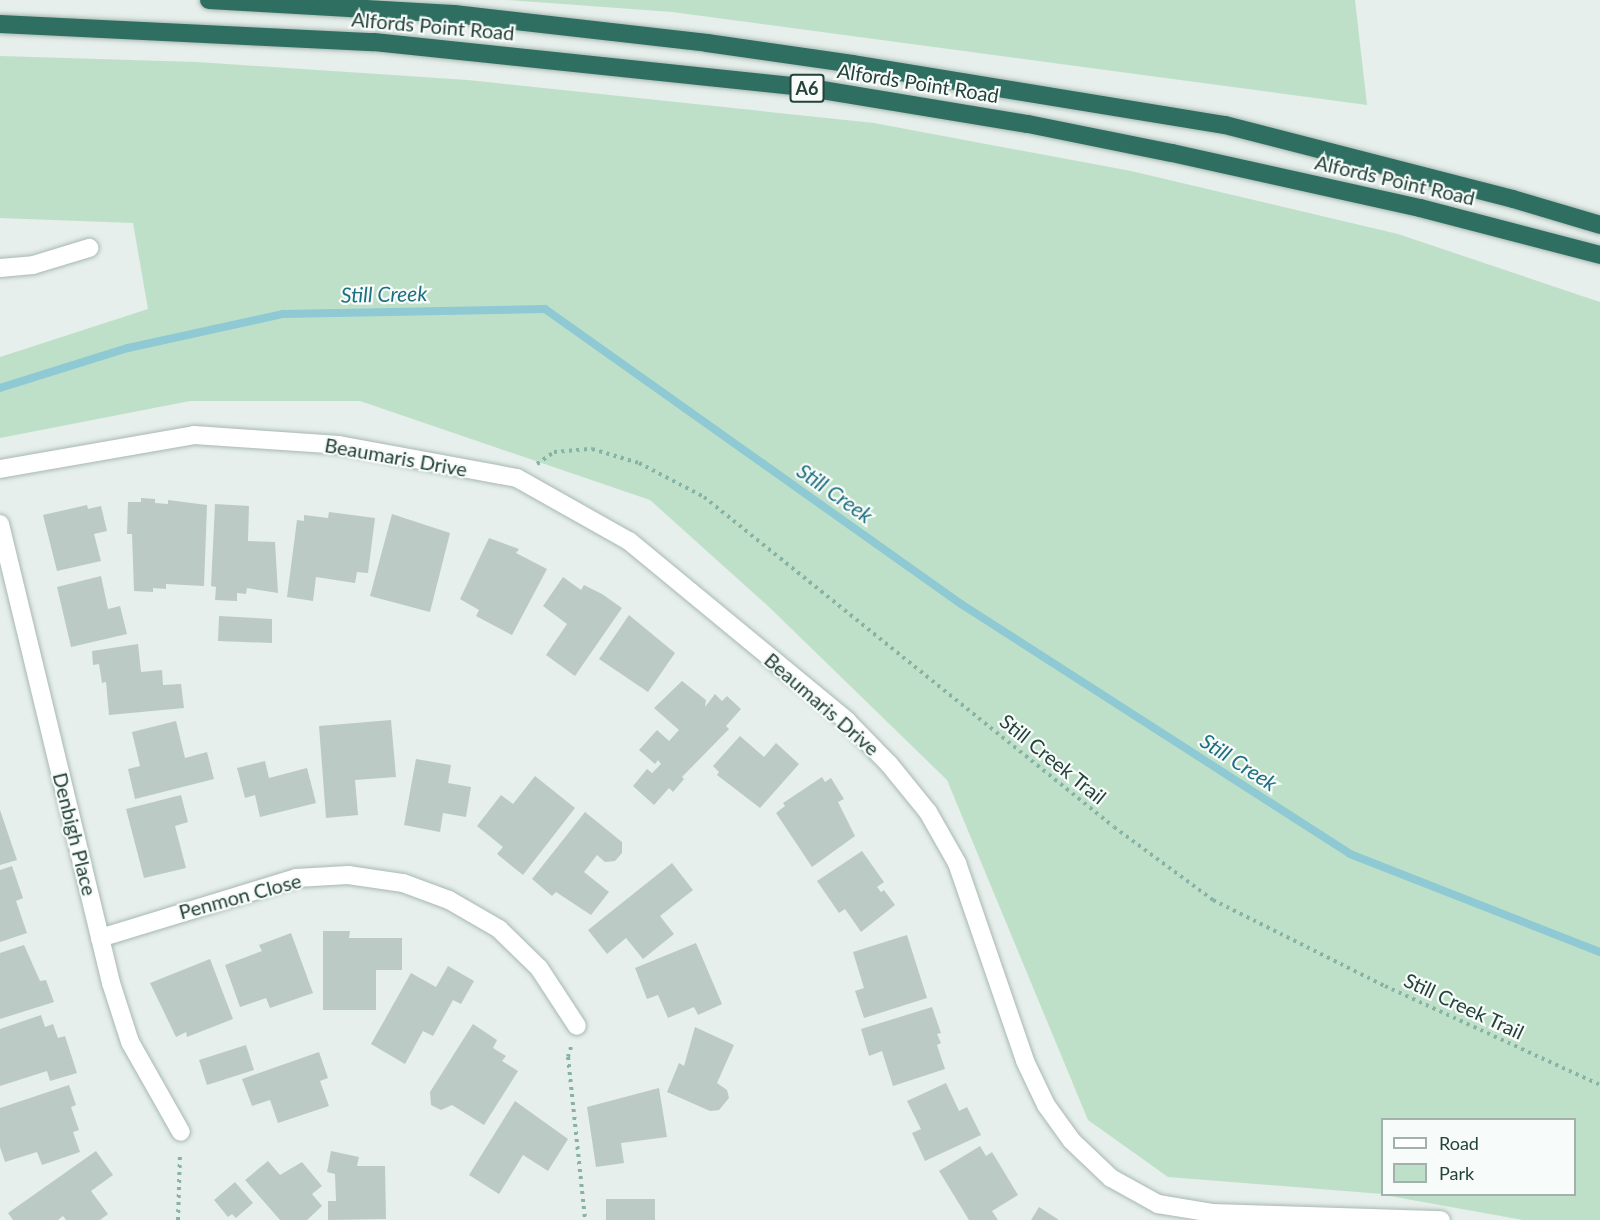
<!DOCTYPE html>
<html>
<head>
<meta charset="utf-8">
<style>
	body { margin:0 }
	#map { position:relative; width:1600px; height:1220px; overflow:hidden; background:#e6efeb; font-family:Lato,sans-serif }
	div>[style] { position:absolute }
	.green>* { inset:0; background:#bfe0c8 }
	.stream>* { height:8px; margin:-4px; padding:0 4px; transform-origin:4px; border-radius:4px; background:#8ec9d4 }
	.building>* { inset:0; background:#bbcac4 }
	.path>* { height:4px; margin-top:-2px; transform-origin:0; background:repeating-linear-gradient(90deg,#86b3a5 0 3px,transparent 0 7.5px) }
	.roads { filter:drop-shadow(0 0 2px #a8b8b2) drop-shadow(0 0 2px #a8b8b2) }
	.minor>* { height:18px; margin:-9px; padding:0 9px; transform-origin:9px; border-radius:9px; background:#fff }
	.highway>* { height:18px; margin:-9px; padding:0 9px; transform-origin:9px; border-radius:9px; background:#2f6f62 }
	span { translate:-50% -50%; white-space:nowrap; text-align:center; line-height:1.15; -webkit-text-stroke:4.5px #f7fbf9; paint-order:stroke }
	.shield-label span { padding:2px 4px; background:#f7fbf9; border:2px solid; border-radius:4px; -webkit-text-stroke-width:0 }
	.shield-label { font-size:18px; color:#24423a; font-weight:700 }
	.street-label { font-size:20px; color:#24423a }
	.water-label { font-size:21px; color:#1c6f80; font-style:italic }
	.legend { position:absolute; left:1381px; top:1118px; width:195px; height:78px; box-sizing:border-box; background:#f7fbf9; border:2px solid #a3b1ad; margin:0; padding:8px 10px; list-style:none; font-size:18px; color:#24423a }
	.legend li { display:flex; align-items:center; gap:12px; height:30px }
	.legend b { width:30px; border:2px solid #a3b1ad }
</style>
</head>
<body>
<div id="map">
	<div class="green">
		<i style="clip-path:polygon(507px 0,1355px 0,1367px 105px,672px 12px)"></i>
		<i style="clip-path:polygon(0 56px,197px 62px,468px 80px,874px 123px,1131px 171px,1398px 234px,1600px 302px,1600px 1220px,1523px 1220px,1384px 1195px,1574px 1194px,1574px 1120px,1382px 1120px,1382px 1194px,1168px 1177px,1088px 1120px,947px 780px,768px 606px,650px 500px,360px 401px,190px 401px,0 438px,0 357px,148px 309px,133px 223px,0 218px)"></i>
	</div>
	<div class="stream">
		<i style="left:0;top:388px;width:134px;rotate:-17.4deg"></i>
		<i style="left:128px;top:348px;width:159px;rotate:-12.4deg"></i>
		<i style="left:283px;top:314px;width:262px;rotate:-1.1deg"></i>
		<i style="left:545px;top:309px;width:510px;rotate:35.34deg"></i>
		<i style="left:961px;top:604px;width:462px;rotate:32.7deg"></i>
		<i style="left:1350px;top:854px;width:269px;rotate:21.4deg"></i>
	</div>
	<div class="building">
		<i style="clip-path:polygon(141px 498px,155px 499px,155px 503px,168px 504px,168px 500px,207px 505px,204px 586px,166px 584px,166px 589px,153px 588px,153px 592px,134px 591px,132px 534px,127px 534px,128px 502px,141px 502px)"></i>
		<i style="clip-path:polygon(215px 504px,249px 506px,248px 541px,275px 542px,278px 593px,247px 588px,246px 594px,237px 593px,237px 601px,215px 600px,216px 587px,211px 586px)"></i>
		<i style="clip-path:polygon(87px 505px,88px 509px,101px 506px,107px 531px,94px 534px,101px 561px,57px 571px,43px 515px)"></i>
		<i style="clip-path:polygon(329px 512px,375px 518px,368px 573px,357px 572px,355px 583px,316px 577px,313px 601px,287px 597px,297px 520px,304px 521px,304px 515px,328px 518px)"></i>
		<i style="clip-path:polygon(392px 514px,450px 533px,430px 612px,370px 596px)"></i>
		<i style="clip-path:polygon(489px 538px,519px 549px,516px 553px,547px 569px,512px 635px,476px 616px,479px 610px,460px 599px)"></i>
		<i style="clip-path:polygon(101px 576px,108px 609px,120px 606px,127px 634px,71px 647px,57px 587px)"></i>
		<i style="clip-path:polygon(563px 577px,581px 590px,584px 585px,602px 594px,622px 608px,575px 676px,546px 655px,567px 624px,543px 606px)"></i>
		<i style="clip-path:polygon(629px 615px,675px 653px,648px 692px,599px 659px)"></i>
		<i style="clip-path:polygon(219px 616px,272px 619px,272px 643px,218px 641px)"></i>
		<i style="clip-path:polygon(138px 644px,141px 672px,162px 670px,163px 685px,181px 684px,184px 708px,109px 715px,106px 682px,102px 683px,99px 664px,93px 665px,92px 651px)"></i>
		<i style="clip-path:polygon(682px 681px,706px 700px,705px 707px,715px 694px,722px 701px,727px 696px,741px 709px,726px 726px,729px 729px,682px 777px,684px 779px,673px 792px,669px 788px,654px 805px,633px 786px,647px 769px,652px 773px,661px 764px,658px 760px,655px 764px,639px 750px,657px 730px,669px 741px,679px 730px,654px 708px)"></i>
		<i style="clip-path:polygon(391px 720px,396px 777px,355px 780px,358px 815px,326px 818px,319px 726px)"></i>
		<i style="clip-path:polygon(176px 721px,185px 758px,207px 752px,214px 779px,135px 799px,128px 769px,140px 766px,132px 732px)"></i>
		<i style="clip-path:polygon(740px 736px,764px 757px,776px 743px,799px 764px,760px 808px,717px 775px,719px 772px,713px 766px)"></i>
		<i style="clip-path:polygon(416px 759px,451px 765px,448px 783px,471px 787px,466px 817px,443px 813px,440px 832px,404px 825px)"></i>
		<i style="clip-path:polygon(265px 761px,269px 778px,307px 768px,316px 803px,260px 817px,255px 795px,245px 798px,237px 768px)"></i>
		<i style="clip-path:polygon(535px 776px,575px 808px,523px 875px,497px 854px,503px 847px,477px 826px,501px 795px,513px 804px)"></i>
		<i style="clip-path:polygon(822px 777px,825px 782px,831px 778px,844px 799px,838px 802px,855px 836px,812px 867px,776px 813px,785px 806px,783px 803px)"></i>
		<i style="clip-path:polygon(181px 795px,188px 822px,175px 826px,186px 868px,144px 878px,126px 809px)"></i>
		<i style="clip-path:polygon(0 810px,17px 860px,0 865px)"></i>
		<i style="clip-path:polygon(585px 812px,622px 842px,622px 853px,615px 861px,605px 862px,597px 855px,584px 872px,609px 892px,591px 915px,556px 892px,552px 896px,532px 879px)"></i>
		<i style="clip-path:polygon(862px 851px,884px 882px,877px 887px,881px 892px,884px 890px,895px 905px,861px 932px,845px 909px,839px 913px,817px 881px)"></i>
		<i style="clip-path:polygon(672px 863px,693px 890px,660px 916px,674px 934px,643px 959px,626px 938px,607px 954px,588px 930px)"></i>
		<i style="clip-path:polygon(12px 866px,23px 898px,16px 901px,27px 933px,0 942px,0 870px)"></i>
		<i style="clip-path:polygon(323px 931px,350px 931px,349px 938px,402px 938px,402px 970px,376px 970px,376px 1010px,323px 1010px)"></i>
		<i style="clip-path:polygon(291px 933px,313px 993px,270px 1008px,266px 998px,240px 1007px,225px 965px,262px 951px,259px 945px)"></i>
		<i style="clip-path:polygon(907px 935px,927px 998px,864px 1018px,855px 991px,864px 988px,853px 952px)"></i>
		<i style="clip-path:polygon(696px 943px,722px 1004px,698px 1015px,694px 1007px,668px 1018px,658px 995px,647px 999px,635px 968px)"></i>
		<i style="clip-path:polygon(24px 945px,40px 981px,46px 980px,54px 1002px,0 1019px,0 953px)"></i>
		<i style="clip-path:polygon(210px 959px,233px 1019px,187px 1037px,186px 1032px,176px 1037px,150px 983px)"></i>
		<i style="clip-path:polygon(448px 966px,474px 981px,461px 1004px,453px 1000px,433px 1036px,423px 1031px,405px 1064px,371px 1044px,411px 973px,436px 987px)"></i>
		<i style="clip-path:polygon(932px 1007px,941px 1033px,937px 1034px,941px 1043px,937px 1045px,945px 1069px,893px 1086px,882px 1051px,869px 1056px,861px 1029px)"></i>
		<i style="clip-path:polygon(41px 1015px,45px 1027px,53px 1024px,58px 1038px,65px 1036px,77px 1073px,50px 1081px,47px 1071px,0 1086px,0 1029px)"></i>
		<i style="clip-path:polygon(473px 1024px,497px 1040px,493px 1048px,506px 1056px,502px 1061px,518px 1071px,484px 1125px,452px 1105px,441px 1110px,431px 1105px,430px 1092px)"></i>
		<i style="clip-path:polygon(695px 1027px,734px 1045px,717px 1083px,727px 1090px,729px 1098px,719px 1110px,710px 1111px,667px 1092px,679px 1063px,684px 1066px)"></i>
		<i style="clip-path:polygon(246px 1045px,254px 1070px,207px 1085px,199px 1060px)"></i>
		<i style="clip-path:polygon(319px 1052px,328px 1078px,320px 1081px,329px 1106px,278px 1123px,270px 1100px,252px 1106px,242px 1079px)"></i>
		<i style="clip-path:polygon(946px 1083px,959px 1111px,967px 1107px,981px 1135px,925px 1161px,912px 1133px,921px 1129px,907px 1101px)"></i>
		<i style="clip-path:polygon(69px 1085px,76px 1105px,71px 1107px,79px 1130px,73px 1132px,80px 1152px,42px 1165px,37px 1152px,5px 1162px,0 1147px,0 1108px)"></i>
		<i style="clip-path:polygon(659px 1088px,667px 1137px,621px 1143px,624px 1163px,596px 1167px,587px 1107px)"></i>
		<i style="clip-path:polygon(515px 1101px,568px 1139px,548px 1171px,523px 1155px,499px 1194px,469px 1175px)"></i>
		<i style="clip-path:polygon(980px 1146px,986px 1156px,992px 1152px,1018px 1195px,992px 1211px,998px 1220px,969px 1220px,939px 1171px)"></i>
		<i style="clip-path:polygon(96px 1151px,113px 1175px,91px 1191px,108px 1214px,100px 1220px,66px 1220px,63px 1216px,58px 1220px,13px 1220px,8px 1213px)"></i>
		<i style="clip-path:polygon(331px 1151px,359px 1157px,357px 1166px,385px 1166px,386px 1219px,328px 1220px,328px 1201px,336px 1201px,335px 1174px,327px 1172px)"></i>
		<i style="clip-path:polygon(268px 1161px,280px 1175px,302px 1162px,322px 1186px,312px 1194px,322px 1206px,307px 1220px,280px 1220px,245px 1180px)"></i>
		<i style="clip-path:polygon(235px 1182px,253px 1203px,236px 1218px,232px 1214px,228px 1217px,214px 1200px)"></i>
		<i style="clip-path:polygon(606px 1199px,655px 1199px,655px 1220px,606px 1220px)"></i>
		<i style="clip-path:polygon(1039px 1207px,1059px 1220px,1031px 1220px)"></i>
	</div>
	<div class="path">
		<i style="left:537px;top:464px;width:21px;rotate:-35deg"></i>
		<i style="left:554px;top:452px;width:38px;rotate:-5deg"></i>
		<i style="left:592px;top:449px;width:49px;rotate:16.6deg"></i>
		<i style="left:639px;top:463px;width:73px;rotate:27.6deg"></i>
		<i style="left:704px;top:497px;width:526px;rotate:38.83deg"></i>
		<i style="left:1114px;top:827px;width:123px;rotate:36.4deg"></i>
		<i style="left:1213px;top:900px;width:192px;rotate:26.6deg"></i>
		<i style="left:1385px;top:986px;width:237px;rotate:24.7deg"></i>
		<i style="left:571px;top:1047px;width:10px;rotate:107deg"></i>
		<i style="left:568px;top:1057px;width:164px;rotate:84deg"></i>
		<i style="left:178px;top:1220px;width:67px;rotate:-88.3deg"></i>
	</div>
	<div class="roads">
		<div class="minor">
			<i style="left:0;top:268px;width:33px;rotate:-5deg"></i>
			<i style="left:33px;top:265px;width:59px;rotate:-16.9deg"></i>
			<i style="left:0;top:469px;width:197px;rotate:-9.9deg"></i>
			<i style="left:194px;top:435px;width:145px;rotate:3.9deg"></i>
			<i style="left:339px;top:445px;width:181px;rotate:10.5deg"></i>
			<i style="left:517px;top:478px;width:129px;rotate:29.4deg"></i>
			<i style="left:629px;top:541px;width:283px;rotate:39.5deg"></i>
			<i style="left:847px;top:721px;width:60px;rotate:45.7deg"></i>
			<i style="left:889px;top:764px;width:62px;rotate:50.9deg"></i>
			<i style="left:928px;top:812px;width:59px;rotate:60.4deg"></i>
			<i style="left:957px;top:863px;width:209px;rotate:71deg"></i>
			<i style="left:1025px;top:1061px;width:49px;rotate:64.5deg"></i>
			<i style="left:1046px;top:1105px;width:44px;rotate:54.2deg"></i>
			<i style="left:1072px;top:1141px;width:54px;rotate:43.5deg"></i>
			<i style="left:1111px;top:1178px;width:54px;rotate:29deg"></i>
			<i style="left:1158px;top:1204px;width:56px;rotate:9.3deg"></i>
			<i style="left:1213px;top:1213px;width:228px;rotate:1.8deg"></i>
			<i style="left:0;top:524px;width:472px;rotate:76.4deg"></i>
			<i style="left:111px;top:983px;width:62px;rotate:72.1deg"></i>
			<i style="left:130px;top:1042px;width:103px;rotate:60.5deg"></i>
			<i style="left:100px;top:938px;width:205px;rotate:-17deg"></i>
			<i style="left:296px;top:878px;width:52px;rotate:-3.3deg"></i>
			<i style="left:348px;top:875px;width:56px;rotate:8.3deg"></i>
			<i style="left:403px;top:883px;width:49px;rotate:20.3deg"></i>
			<i style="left:449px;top:900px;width:58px;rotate:30.1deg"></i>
			<i style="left:499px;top:929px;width:56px;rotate:44.3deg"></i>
			<i style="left:539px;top:968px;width:69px;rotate:56.8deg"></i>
		</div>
		<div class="highway">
			<i style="left:209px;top:0;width:245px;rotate:3.3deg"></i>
			<i style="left:454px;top:14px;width:255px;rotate:6.5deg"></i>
			<i style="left:707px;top:43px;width:147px;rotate:8.2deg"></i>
			<i style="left:852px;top:64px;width:378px;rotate:9.3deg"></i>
			<i style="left:1225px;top:125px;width:297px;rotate:14.4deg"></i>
			<i style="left:1513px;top:199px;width:91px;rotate:16.6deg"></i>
			<i style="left:0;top:24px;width:374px;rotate:2.8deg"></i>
			<i style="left:374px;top:42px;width:432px;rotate:6deg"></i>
			<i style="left:804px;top:87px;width:227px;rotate:9.4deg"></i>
			<i style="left:1028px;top:124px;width:147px;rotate:11.4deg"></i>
			<i style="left:1172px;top:153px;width:254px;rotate:12.5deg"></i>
			<i style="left:1420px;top:208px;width:186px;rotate:14.6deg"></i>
		</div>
	</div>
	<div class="shield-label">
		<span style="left:807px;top:88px">A6</span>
	</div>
	<div class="street-label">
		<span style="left:433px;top:26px;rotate:5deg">Alfords Point Road</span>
		<span style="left:918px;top:83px;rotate:9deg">Alfords Point Road</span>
		<span style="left:1395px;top:180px;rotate:13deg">Alfords Point Road</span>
		<span style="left:396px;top:457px;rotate:10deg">Beaumaris Drive</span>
		<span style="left:822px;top:704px;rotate:41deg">Beaumaris Drive</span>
		<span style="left:1053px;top:759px;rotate:39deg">Still Creek Trail</span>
		<span style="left:75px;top:834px;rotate:76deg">Denbigh Place</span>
		<span style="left:240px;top:896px;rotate:-15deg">Penmon Close</span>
		<span style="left:1464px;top:1006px;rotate:25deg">Still Creek Trail</span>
	</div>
	<div class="water-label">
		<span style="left:384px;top:294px;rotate:-1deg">Still Creek</span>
		<span style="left:835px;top:493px;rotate:35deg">Still Creek</span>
		<span style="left:1239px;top:762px;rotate:33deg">Still Creek</span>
	</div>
	<ul class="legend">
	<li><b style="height:8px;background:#fff"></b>Road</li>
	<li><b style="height:16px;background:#bfe0c8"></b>Park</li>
	</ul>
</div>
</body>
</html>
